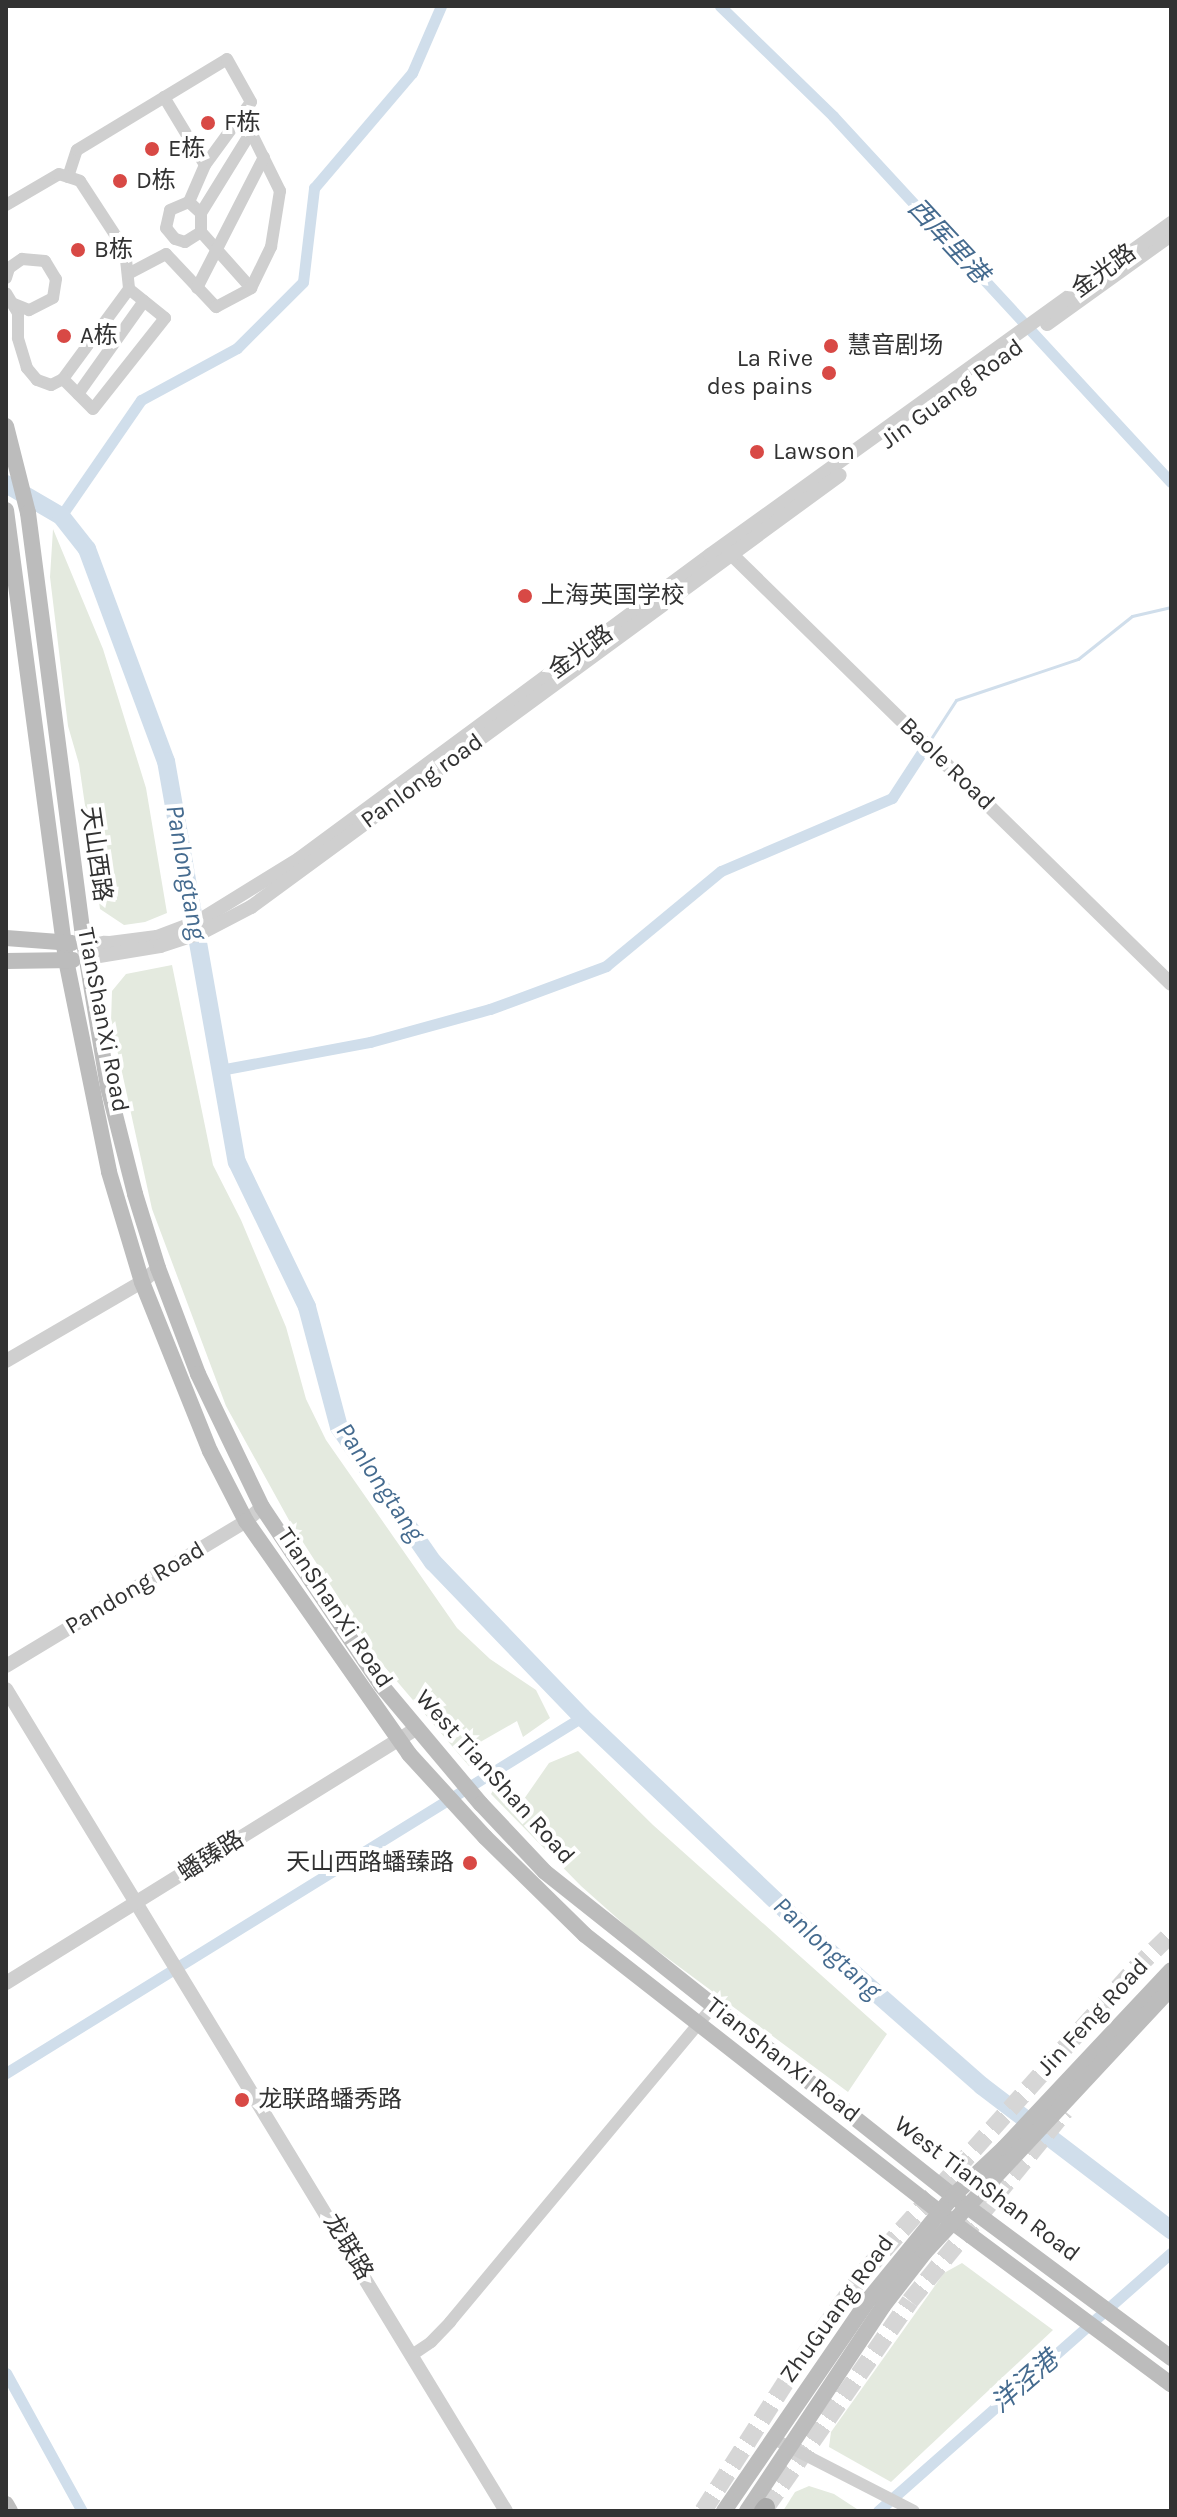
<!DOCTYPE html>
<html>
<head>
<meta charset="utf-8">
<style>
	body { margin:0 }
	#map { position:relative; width:1177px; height:2517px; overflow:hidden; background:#fff; font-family:Karla,"Noto Sans SC",sans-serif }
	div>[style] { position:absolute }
	.green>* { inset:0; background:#e4eadf }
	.stream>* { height:3px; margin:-1.5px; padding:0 1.5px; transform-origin:1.5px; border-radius:1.5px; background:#d0deeb }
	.canal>* { height:11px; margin:-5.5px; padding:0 5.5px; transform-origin:5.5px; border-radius:5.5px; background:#d0deeb }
	.river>* { height:18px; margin:-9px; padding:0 9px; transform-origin:9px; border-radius:9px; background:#d0deeb }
	.primary-tunnel>* { height:18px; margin-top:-9px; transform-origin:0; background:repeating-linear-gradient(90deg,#d6d6d6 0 18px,transparent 0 27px) }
	.minor>* { height:12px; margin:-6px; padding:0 6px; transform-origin:6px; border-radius:6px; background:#cfcfcf }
	.tertiary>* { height:14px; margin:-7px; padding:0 7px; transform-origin:7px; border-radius:7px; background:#cfcfcf }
	.secondary>* { height:16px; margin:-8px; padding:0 8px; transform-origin:8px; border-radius:8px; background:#bcbcbc }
	.primary>* { height:18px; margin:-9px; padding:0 9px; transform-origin:9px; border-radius:9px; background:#aaa }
	.dots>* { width:22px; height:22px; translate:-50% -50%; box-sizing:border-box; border:4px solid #fff; border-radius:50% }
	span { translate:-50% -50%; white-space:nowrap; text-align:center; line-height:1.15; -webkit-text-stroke:8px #fff; paint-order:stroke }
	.poi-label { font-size:24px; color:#323232 }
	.left { translate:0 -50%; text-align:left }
	.right { translate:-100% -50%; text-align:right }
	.street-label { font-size:24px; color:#323232 }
	.water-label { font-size:26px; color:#456b8f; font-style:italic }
	.frame { position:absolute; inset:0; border:8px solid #323232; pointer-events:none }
</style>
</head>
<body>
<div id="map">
	<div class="green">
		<i style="clip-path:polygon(53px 529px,103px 649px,146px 788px,167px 913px,145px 922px,124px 925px,100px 909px,79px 764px,68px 726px,50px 577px)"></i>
		<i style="clip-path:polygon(172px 965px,213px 1165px,241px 1220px,286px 1327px,306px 1399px,326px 1440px,457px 1628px,490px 1659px,536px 1690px,550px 1718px,523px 1737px,517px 1721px,468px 1749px,477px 1758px,469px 1766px,378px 1659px,290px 1522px,226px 1406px,152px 1209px,111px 1022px,112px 991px,126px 974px)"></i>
		<i style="clip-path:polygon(578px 1751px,653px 1825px,887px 2034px,848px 2092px,635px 1934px,581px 1886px,491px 1794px,498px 1782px,524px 1799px,549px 1763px)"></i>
		<i style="clip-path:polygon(962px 2263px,1053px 2330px,891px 2482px,829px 2447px,831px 2432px,944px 2273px)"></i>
		<i style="clip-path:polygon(809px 2486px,834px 2494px,860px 2511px,783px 2511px,795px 2492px)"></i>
	</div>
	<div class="stream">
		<i style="left:932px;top:737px;width:44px;rotate:-57deg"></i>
		<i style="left:956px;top:700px;width:129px;rotate:-18.6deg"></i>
		<i style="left:1078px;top:659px;width:69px;rotate:-38.5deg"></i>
		<i style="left:1132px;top:616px;width:40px;rotate:-13deg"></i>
	</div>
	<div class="canal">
		<i style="left:720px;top:6px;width:158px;rotate:44.2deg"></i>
		<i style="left:833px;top:116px;width:498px;rotate:47.3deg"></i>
		<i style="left:61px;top:516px;width:141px;rotate:-55.4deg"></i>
		<i style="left:141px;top:400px;width:109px;rotate:-28.4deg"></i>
		<i style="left:237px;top:348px;width:93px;rotate:-45deg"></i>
		<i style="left:303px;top:282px;width:95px;rotate:-83.3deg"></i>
		<i style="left:314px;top:188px;width:151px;rotate:-49.6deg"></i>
		<i style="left:412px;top:73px;width:73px;rotate:-66.6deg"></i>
		<i style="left:220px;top:1070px;width:153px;rotate:-10.6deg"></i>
		<i style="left:370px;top:1042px;width:124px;rotate:-15.4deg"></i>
		<i style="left:490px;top:1009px;width:124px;rotate:-20.3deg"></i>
		<i style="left:606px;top:966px;width:149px;rotate:-39.6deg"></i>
		<i style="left:721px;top:871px;width:186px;rotate:-23.1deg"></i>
		<i style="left:892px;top:798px;width:55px;rotate:-56.9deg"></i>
		<i style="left:6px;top:2073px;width:677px;rotate:-31.72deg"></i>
		<i style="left:6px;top:2373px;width:158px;rotate:61.2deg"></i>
		<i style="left:878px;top:2511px;width:390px;rotate:-41.4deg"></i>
	</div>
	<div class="river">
		<i style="left:6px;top:484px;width:64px;rotate:30.2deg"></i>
		<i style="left:61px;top:516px;width:42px;rotate:51.8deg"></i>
		<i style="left:87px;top:549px;width:226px;rotate:69.6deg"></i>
		<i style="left:166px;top:761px;width:407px;rotate:80deg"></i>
		<i style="left:237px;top:1162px;width:161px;rotate:64.2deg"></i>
		<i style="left:307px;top:1307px;width:124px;rotate:75.1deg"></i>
		<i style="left:339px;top:1427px;width:165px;rotate:55.2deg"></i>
		<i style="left:433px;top:1562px;width:215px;rotate:46.1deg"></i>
		<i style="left:582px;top:1717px;width:347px;rotate:43.5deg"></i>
		<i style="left:834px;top:1956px;width:197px;rotate:41.3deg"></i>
		<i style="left:982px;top:2086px;width:238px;rotate:37.3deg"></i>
	</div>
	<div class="primary-tunnel">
		<i style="left:766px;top:2507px;width:251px;rotate:-55deg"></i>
		<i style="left:910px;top:2301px;width:245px;rotate:-50.8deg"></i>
		<i style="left:703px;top:2511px;width:159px;rotate:-57.3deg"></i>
		<i style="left:789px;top:2377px;width:132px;rotate:-54.3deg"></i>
		<i style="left:866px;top:2270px;width:404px;rotate:-48.2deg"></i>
		<i style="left:1135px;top:1969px;width:50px;rotate:-44.2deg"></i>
	</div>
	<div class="minor">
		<i style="left:164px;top:97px;width:79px;rotate:58.9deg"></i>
		<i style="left:68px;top:177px;width:28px;rotate:-72deg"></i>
		<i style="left:77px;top:150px;width:175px;rotate:-31.2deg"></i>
		<i style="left:227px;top:59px;width:49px;rotate:60.8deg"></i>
		<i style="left:251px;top:102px;width:78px;rotate:126.1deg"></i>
		<i style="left:205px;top:165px;width:40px;rotate:113.4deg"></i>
		<i style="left:189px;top:202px;width:16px;rotate:43deg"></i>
		<i style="left:201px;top:213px;width:19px;rotate:90deg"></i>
		<i style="left:201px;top:232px;width:19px;rotate:148deg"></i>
		<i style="left:185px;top:242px;width:10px;rotate:-163deg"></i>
		<i style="left:175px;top:239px;width:14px;rotate:-129deg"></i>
		<i style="left:166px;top:228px;width:18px;rotate:-77deg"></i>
		<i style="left:170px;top:210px;width:21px;rotate:-23deg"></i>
		<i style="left:6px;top:205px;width:61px;rotate:-30.3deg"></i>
		<i style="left:59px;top:174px;width:22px;rotate:18deg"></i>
		<i style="left:80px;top:181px;width:82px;rotate:56.9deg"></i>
		<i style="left:125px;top:250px;width:39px;rotate:84deg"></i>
		<i style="left:129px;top:289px;width:112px;rotate:126.3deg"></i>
		<i style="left:63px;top:379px;width:13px;rotate:153deg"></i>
		<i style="left:51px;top:385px;width:15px;rotate:-160deg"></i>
		<i style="left:37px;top:380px;width:16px;rotate:-130deg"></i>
		<i style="left:27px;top:368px;width:31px;rotate:-107deg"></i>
		<i style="left:18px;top:338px;width:25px;rotate:-90deg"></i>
		<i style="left:18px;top:313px;width:23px;rotate:-121deg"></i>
		<i style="left:201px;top:213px;width:95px;rotate:-58.3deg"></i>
		<i style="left:201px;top:232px;width:75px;rotate:48.2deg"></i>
		<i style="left:128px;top:274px;width:43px;rotate:-27.8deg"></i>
		<i style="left:166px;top:254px;width:73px;rotate:46.7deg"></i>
		<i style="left:216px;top:307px;width:40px;rotate:-28deg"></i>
		<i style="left:251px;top:288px;width:46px;rotate:-64deg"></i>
		<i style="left:271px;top:247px;width:57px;rotate:-80.9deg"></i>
		<i style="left:280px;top:191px;width:66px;rotate:-116.2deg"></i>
		<i style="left:251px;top:132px;width:18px;rotate:-128deg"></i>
		<i style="left:6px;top:278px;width:10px;rotate:-73deg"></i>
		<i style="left:9px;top:268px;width:16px;rotate:-35deg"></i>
		<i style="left:22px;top:259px;width:23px;rotate:5deg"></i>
		<i style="left:45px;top:261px;width:21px;rotate:59deg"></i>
		<i style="left:56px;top:279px;width:19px;rotate:99deg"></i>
		<i style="left:53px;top:298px;width:27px;rotate:153deg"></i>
		<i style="left:29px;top:310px;width:22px;rotate:-158deg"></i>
		<i style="left:197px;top:288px;width:147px;rotate:-62.9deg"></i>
		<i style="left:63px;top:379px;width:42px;rotate:45deg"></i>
		<i style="left:93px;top:409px;width:116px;rotate:-51.6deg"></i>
		<i style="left:165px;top:318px;width:46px;rotate:-141.1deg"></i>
		<i style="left:78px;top:394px;width:114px;rotate:-54.6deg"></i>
		<i style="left:412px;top:2355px;width:23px;rotate:-34deg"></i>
		<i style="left:431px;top:2342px;width:28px;rotate:-46deg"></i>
		<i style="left:450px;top:2322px;width:410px;rotate:-50.2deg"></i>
		<i style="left:774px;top:2439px;width:157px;rotate:27.2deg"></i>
	</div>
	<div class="tertiary">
		<i style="left:1047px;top:324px;width:153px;rotate:-35.7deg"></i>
		<i style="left:726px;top:549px;width:622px;rotate:44.35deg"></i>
		<i style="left:84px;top:942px;width:26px;rotate:2deg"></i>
		<i style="left:110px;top:943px;width:47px;rotate:-7.3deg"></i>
		<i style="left:157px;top:937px;width:43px;rotate:-20.6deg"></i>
		<i style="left:197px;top:922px;width:120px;rotate:-31.7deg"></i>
		<i style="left:299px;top:859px;width:511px;rotate:-36.49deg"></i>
		<i style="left:710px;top:555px;width:568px;rotate:-35.76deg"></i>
		<i style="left:87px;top:958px;width:74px;rotate:-9.3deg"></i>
		<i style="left:160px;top:946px;width:45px;rotate:-18deg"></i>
		<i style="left:203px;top:932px;width:54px;rotate:-27.5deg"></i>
		<i style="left:251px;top:907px;width:730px;rotate:-36.26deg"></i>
		<i style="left:6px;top:1361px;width:157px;rotate:-30.2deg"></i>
		<i style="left:142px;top:1282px;width:21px;rotate:-41deg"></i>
		<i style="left:6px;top:1666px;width:280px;rotate:-31.1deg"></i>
		<i style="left:246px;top:1521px;width:21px;rotate:-41deg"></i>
		<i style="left:6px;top:1689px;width:962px;rotate:58.69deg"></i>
		<i style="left:6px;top:1983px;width:482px;rotate:-31.8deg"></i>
	</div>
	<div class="secondary">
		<i style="left:6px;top:426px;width:90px;rotate:75.8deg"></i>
		<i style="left:28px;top:513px;width:433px;rotate:82.6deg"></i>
		<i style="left:84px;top:942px;width:147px;rotate:80.6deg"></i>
		<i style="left:108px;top:1087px;width:110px;rotate:75.8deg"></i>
		<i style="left:135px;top:1194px;width:77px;rotate:72.7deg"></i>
		<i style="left:158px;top:1268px;width:113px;rotate:69.3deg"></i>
		<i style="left:198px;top:1374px;width:148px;rotate:64.3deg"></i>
		<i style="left:262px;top:1507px;width:214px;rotate:56.2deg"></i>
		<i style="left:381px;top:1685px;width:155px;rotate:50deg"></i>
		<i style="left:481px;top:1804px;width:93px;rotate:46.7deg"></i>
		<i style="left:545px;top:1872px;width:521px;rotate:38.45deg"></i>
		<i style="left:953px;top:2196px;width:272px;rotate:36.6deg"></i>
		<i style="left:6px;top:510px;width:454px;rotate:82.4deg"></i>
		<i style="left:66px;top:960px;width:216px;rotate:78.5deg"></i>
		<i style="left:109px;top:1172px;width:115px;rotate:73.3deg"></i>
		<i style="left:142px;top:1282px;width:182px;rotate:68.1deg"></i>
		<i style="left:210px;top:1451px;width:79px;rotate:62.8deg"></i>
		<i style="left:246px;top:1521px;width:284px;rotate:55deg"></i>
		<i style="left:409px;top:1754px;width:113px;rotate:47.5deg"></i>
		<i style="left:485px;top:1837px;width:140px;rotate:44.4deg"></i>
		<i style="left:585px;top:1935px;width:449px;rotate:38deg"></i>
		<i style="left:939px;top:2212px;width:289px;rotate:36.6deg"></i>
		<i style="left:6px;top:938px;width:66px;rotate:4.3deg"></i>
		<i style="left:6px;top:961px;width:67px;rotate:-0.9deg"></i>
		<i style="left:6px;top:2504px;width:8px;rotate:60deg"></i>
		<i style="left:724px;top:2511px;width:257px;rotate:-55.6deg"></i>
		<i style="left:869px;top:2299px;width:133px;rotate:-50.8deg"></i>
		<i style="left:953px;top:2196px;width:70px;rotate:-43.3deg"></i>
		<i style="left:1004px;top:2148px;width:244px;rotate:-46.8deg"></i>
		<i style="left:747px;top:2511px;width:246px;rotate:-56.4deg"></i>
		<i style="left:883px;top:2306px;width:68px;rotate:-52.1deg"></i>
		<i style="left:925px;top:2252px;width:361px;rotate:-47deg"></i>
	</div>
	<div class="primary">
		<i style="left:763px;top:2511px;width:5px;rotate:-53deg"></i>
	</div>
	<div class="dots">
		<i style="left:208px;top:123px;background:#d84945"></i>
		<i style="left:152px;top:149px;background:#d84945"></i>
		<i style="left:120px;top:181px;background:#d84945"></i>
		<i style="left:78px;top:250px;background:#d84945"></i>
		<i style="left:64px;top:336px;background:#d84945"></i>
		<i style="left:831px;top:346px;background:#d84945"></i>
		<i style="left:829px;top:373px;background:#d84945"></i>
		<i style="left:757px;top:452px;background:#d84945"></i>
		<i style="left:525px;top:596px;background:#d84945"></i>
		<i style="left:470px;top:1863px;background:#d84945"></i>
		<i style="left:242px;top:2100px;background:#d84945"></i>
	</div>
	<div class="poi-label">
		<span class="left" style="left:224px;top:123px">F栋</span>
		<span class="left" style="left:168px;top:149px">E栋</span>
		<span class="left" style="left:136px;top:181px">D栋</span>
		<span class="left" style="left:94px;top:250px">B栋</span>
		<span class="left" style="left:80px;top:336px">A栋</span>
		<span class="left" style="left:847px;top:346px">慧音剧场</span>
		<span class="right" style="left:813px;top:373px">La Rive<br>des pains</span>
		<span class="left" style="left:773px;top:452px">Lawson</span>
		<span class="left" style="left:541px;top:596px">上海英国学校</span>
		<span class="right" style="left:454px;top:1863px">天山西路蟠臻路</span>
		<span class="left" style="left:258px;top:2100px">龙联路蟠秀路</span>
	</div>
	<div class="street-label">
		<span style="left:1104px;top:271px;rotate:-36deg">金光路</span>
		<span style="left:952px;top:394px;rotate:-36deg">Jin Guang Road</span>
		<span style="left:581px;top:652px;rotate:-36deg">金光路</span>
		<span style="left:947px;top:764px;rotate:44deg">Baole Road</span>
		<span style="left:422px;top:781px;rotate:-36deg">Panlong road</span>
		<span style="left:96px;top:854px;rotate:82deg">天山西路</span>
		<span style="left:103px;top:1020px;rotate:79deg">TianShanXi Road</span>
		<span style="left:135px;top:1588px;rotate:-31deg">Pandong Road</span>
		<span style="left:335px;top:1608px;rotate:56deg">TianShanXi Road</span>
		<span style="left:495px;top:1777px;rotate:48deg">West TianShan Road</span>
		<span style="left:211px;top:1856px;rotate:-32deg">蟠臻路</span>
		<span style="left:1093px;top:2017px;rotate:-47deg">Jin Feng Road</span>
		<span style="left:783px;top:2060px;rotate:38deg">TianShanXi Road</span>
		<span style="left:987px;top:2189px;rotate:37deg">West TianShan Road</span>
		<span style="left:348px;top:2247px;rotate:59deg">龙联路</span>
		<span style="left:837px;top:2309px;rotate:-54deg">ZhuGuang Road</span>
	</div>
	<div class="water-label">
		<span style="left:948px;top:241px;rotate:47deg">西厍里港</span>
		<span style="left:186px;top:872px;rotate:80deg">Panlongtang</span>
		<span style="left:380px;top:1482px;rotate:56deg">Panlongtang</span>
		<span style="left:827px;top:1948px;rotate:43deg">Panlongtang</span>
		<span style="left:1025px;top:2382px;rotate:-41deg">洋泾港</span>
	</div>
	<div class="frame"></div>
</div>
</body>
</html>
